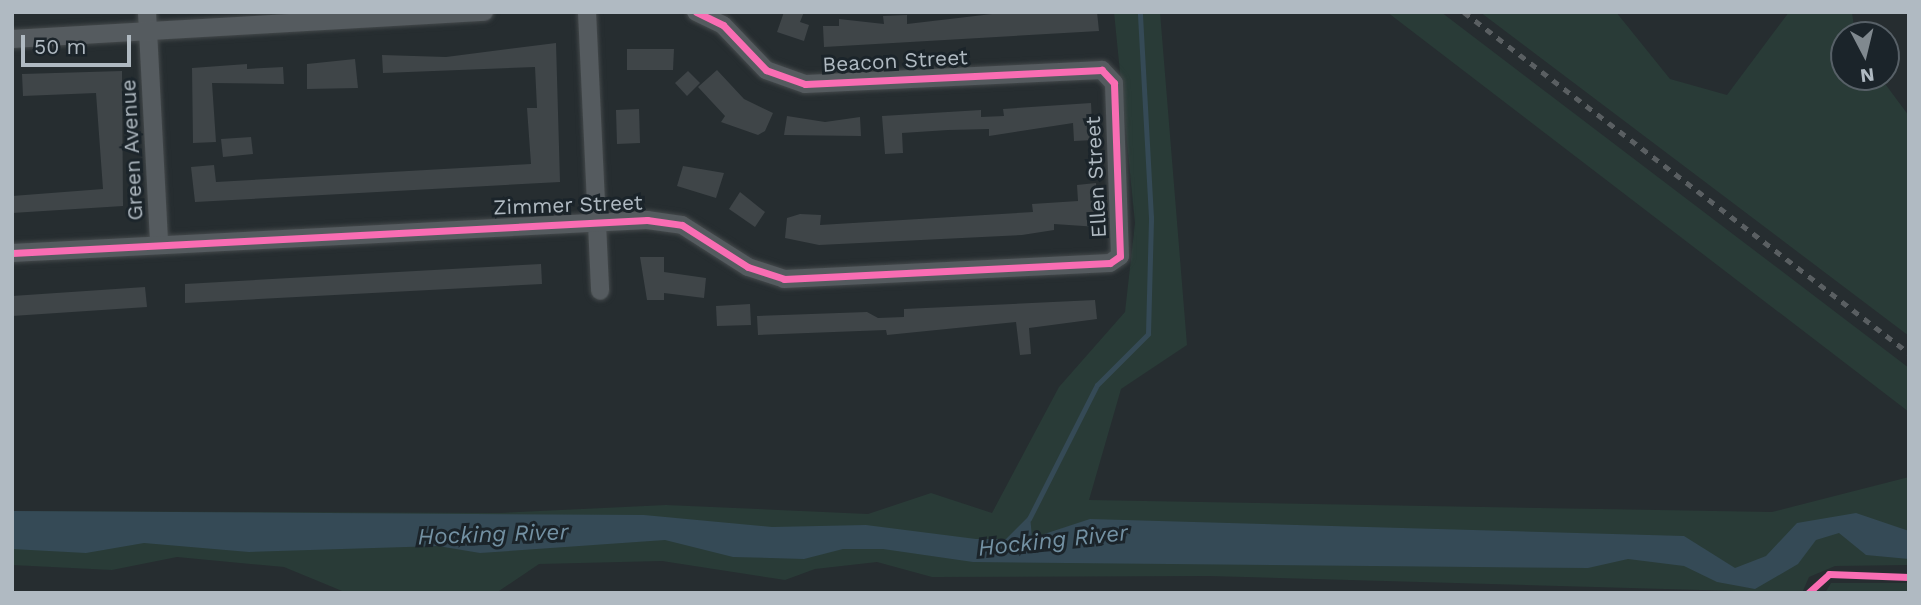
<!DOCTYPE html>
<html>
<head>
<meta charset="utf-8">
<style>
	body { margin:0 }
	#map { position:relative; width:1921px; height:605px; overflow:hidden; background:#262d30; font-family:"Work Sans",sans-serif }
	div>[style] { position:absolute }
	.green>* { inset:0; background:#293b37 }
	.water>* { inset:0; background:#354a56 }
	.stream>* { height:4.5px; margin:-2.25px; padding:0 2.25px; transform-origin:2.25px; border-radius:2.25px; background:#354a56 }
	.building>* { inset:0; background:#3f4548 }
	.roads { filter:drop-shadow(0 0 2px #44494b) drop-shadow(0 0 2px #44494b) }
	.minor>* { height:18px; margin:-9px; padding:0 9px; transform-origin:9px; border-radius:9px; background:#555b5f }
	.rail>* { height:4.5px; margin-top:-2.25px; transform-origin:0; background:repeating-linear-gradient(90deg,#5a5f62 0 7px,transparent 0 14px) }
	.cycleway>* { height:7px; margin:-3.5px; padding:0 3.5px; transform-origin:3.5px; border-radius:3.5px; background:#f96db3 }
	span { translate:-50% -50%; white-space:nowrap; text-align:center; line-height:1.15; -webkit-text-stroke:6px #1b242a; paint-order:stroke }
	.street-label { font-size:21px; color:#b0bac2 }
	.water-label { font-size:23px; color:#7391a3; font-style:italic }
	.frame { position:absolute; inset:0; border:14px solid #b0bac2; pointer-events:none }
	.north { position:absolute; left:1830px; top:21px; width:70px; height:70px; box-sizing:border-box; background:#1b242a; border:2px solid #576067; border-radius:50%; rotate:173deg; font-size:19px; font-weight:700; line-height:28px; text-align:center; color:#b0bac2 }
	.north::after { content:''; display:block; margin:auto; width:24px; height:32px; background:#80898f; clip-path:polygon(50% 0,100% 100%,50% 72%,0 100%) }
	.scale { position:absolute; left:21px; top:35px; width:110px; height:32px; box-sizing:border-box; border:4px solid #b0bac2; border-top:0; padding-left:9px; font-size:21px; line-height:24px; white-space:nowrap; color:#b0bac2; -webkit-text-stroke:5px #1b242a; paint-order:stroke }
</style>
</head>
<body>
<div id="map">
	<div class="green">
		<i style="clip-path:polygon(1114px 12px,1160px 12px,1187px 345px,1121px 389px,1089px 500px,1772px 512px,1909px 477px,1909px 565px,1835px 566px,1809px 577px,1802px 593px,1209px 576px,932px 577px,877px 562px,815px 569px,785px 580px,662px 561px,539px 564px,496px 593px,347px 593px,284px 567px,177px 557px,112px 570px,12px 565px,12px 511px,499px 513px,666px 505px,868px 514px,931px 493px,992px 513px,1059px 387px,1125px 312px,1135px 223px)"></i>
		<i style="clip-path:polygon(1387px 12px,1441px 12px,1909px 368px,1909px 412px)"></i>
		<i style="clip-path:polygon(1480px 12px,1616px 12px,1670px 79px,1727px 95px,1789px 12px,1852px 12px,1855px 35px,1844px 35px,1844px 77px,1880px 77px,1909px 116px,1909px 336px)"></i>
		<i style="clip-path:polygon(1831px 583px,1909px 583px,1909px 593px,1825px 593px)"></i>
	</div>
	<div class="water">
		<i style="clip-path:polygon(12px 511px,644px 515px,772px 527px,866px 525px,976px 539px,1006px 539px,1030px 515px,1032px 538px,1090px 519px,1684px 536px,1735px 568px,1766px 556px,1797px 523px,1856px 513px,1909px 531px,1909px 559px,1866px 555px,1839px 533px,1816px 540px,1798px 564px,1755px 589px,1717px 582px,1684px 566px,1628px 559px,1588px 568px,973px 562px,883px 549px,843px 549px,804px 559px,733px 557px,665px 540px,480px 553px,438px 546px,249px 552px,144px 543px,86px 553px,12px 549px)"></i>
	</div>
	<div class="stream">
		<i style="left:1029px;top:519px;width:150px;rotate:-63.1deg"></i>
		<i style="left:1097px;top:385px;width:72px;rotate:-45deg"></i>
		<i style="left:1148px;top:334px;width:116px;rotate:-88.5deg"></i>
		<i style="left:1151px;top:218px;width:206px;rotate:-93.1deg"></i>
	</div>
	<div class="building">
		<i style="clip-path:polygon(784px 12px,804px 12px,800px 22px,809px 25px,804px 41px,777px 32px)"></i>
		<i style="clip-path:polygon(1009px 12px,1097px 12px,1099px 31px,824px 47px,823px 26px,839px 26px,839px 19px,884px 24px,883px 16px,907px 15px,907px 24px)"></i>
		<i style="clip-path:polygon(556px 43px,560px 182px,195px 202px,191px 167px,214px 165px,216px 182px,531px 164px,527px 108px,537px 108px,535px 67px,383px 73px,382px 55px,446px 57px)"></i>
		<i style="clip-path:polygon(627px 49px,674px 49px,673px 70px,627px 70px)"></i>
		<i style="clip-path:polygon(355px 59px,358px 88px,307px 89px,307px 64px)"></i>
		<i style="clip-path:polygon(247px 64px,247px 69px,283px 67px,284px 84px,212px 83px,216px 142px,193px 143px,192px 68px)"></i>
		<i style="clip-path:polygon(717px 70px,744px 99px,773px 113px,765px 131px,758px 135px,721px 122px,725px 116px,698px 87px)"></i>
		<i style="clip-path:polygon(122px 71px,123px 206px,12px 213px,12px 196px,103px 189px,96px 93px,23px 96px,22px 74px)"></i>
		<i style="clip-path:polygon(688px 71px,700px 83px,687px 96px,675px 83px)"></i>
		<i style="clip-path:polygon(1091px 103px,1093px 140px,1074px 141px,1073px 123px,989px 136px,989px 129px,948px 130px,902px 133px,903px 153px,885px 154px,882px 116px,981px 110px,981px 117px,1004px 116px,1003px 109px)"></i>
		<i style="clip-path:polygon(639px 109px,640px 143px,617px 144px,616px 110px)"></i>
		<i style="clip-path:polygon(787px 116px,825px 122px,860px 117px,861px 136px,784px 135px)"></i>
		<i style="clip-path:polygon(251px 137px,253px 154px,223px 157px,221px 139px)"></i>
		<i style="clip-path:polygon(683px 166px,724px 173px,716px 198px,677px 186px)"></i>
		<i style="clip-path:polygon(1096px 183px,1098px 227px,1054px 224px,1054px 230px,1022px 235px,819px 245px,785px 238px,787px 218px,800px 214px,821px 215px,820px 225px,1033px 212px,1032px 204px,1078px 201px,1077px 185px)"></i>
		<i style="clip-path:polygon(740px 192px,765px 212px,755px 227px,729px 209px)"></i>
		<i style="clip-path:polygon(640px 257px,664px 257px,664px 272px,706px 278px,704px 298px,664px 293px,664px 300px,647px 300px)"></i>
		<i style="clip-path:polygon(541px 264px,542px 284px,185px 303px,185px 284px)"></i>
		<i style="clip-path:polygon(145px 287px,147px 307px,12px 316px,12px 296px)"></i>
		<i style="clip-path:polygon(1095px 300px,1097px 319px,1029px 328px,1031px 354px,1020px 355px,1016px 322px,887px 335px,886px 330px,758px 335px,757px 316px,867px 312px,878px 318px,904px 317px,904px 309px)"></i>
		<i style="clip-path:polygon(750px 304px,751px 325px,717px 326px,716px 306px)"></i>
	</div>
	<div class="roads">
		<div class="minor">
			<i style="left:147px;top:12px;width:232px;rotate:87deg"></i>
			<i style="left:587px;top:12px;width:279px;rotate:87.3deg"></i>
			<i style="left:12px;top:39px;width:473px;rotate:-3.3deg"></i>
			<i style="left:12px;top:253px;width:636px;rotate:-2.97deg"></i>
			<i style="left:647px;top:220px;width:35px;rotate:8deg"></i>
			<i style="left:682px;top:225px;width:78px;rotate:32.5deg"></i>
			<i style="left:748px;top:267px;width:38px;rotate:18deg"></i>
			<i style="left:784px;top:279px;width:326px;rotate:-2.8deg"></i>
			<i style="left:1110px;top:263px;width:12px;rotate:-35deg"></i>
			<i style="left:1120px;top:256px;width:173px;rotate:-92deg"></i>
			<i style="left:1114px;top:83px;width:18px;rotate:-133deg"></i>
			<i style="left:1102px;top:70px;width:297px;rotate:177.3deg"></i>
			<i style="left:805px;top:84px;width:41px;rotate:-160.3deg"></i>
			<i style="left:766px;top:70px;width:62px;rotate:-133.7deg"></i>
			<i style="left:723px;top:25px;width:30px;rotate:-154deg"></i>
		</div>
	</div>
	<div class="rail">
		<i style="left:1464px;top:12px;width:561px;rotate:37.46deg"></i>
	</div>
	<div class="cycleway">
		<i style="left:12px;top:253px;width:636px;rotate:-2.97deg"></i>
		<i style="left:647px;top:220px;width:35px;rotate:8deg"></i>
		<i style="left:682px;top:225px;width:78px;rotate:32.5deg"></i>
		<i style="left:748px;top:267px;width:38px;rotate:18deg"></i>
		<i style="left:784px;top:279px;width:326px;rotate:-2.8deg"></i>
		<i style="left:1110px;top:263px;width:12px;rotate:-35deg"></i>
		<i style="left:1120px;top:256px;width:173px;rotate:-92deg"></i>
		<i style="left:1114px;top:83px;width:18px;rotate:-133deg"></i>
		<i style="left:1102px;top:70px;width:297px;rotate:177.3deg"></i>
		<i style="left:805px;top:84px;width:41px;rotate:-160.3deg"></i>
		<i style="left:766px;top:70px;width:62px;rotate:-133.7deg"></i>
		<i style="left:723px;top:25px;width:30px;rotate:-154deg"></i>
		<i style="left:1808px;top:593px;width:28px;rotate:-42deg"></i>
		<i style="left:1829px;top:574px;width:80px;rotate:2.1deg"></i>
	</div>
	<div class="street-label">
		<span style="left:895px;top:61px;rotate:-3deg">Beacon Street</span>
		<span style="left:132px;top:150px;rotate:-93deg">Green Avenue</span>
		<span style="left:1096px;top:177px;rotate:-93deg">Ellen Street</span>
		<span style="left:568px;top:205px;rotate:-2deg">Zimmer Street</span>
	</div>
	<div class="water-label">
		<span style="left:493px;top:535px;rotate:-2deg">Hocking River</span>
		<span style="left:1053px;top:541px;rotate:-6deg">Hocking River</span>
	</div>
	<div class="frame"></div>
	<div class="north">N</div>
	<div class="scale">50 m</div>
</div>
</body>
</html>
